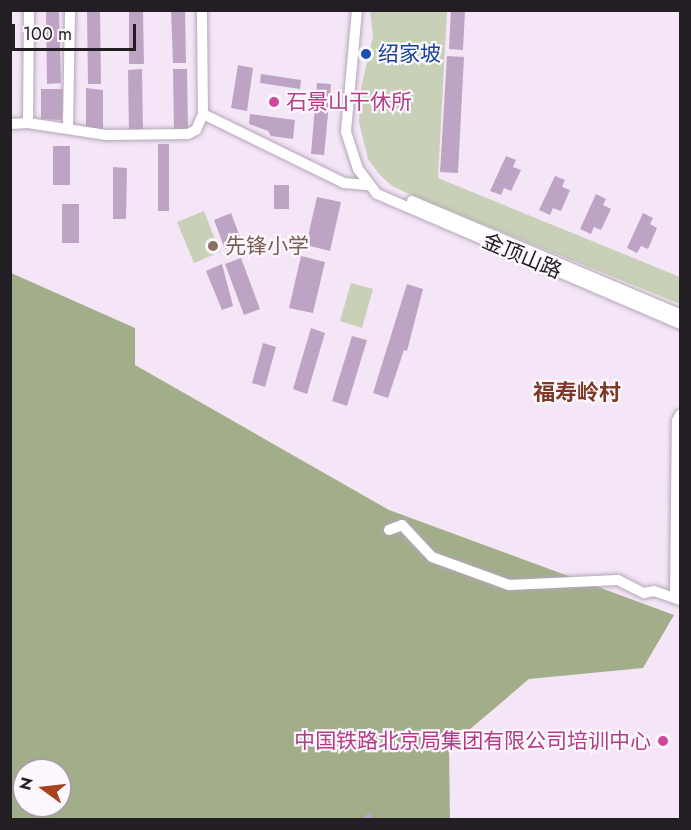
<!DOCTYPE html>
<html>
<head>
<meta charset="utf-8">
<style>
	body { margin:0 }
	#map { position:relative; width:691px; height:830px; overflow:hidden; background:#f4e6f7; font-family:Jost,"Noto Sans SC",sans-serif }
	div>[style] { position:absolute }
	.green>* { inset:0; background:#c8d1b7 }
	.forest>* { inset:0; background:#a2ae8a }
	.building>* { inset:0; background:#bda4c4 }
	.roads { filter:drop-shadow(0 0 2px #b3a6b6) drop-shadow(0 0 2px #b3a6b6) }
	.minor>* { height:10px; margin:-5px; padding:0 5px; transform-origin:5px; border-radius:5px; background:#fff }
	.dots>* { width:16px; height:16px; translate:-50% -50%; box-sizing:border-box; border:3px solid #fcf7fd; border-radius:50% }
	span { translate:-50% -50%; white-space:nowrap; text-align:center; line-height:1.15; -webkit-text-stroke:4.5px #fcf7fd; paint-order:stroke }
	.transit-label { font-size:21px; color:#164399 }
	.left { translate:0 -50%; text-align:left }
	.hotel-label { font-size:21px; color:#b23c85 }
	.right { translate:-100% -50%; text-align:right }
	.education-label { font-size:21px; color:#785e54 }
	.street-label { font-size:21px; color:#231e24 }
	.neighbourhood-label { font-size:22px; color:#7c3824; font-weight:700 }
	.frame { position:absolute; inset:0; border:12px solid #231e24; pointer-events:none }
	.north { position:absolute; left:12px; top:758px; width:60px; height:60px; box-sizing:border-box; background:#fcf7fd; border:2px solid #a5a0a6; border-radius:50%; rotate:285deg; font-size:16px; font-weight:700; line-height:24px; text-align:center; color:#231e24 }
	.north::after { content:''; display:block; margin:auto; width:21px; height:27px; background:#a94221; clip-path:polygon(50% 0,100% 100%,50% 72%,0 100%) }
	.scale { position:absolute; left:12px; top:24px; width:124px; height:27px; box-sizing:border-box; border:3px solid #231e24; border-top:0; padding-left:8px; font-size:18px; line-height:21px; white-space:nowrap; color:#231e24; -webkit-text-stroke:4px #fcf7fd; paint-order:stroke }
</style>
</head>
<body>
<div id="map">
	<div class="green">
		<i style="clip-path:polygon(370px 11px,447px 11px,438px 178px,680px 277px,680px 304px,416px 197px,392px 186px,379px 174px,368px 159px,359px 122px,360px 93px,373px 36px)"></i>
		<i style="clip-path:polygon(204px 211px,220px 252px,194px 263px,177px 222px)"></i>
		<i style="clip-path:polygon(351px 283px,373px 289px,362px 328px,340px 321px)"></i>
	</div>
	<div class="forest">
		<i style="clip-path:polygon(evenodd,11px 273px,135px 328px,135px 365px,389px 510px,674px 615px,643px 668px,529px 679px,449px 747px,450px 819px,11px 820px,11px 273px,24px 770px,60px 770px,60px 806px,24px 806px,24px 770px)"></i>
	</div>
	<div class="building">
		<i style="clip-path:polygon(46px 10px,59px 10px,61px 83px,47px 84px)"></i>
		<i style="clip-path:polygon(87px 10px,100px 10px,101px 84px,88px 84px)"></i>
		<i style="clip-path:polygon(129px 10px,143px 10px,144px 64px,129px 64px)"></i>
		<i style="clip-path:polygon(171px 10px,185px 10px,186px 63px,173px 63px)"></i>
		<i style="clip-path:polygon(451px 10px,465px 10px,463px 50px,449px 49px)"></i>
		<i style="clip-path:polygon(447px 56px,464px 57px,458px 173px,440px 172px)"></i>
		<i style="clip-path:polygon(238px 65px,253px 68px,247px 111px,231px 108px)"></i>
		<i style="clip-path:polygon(142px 69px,143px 132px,129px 133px,128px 70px)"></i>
		<i style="clip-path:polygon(173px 69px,187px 69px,188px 131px,174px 131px)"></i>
		<i style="clip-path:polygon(261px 74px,301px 80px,300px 89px,260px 83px)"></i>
		<i style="clip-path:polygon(317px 83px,331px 84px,324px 155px,311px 154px)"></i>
		<i style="clip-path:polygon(86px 88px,103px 90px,103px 130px,86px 130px)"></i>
		<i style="clip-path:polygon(41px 89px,63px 89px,62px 120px,41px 119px)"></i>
		<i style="clip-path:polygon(250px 114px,295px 120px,293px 139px,271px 136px,268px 131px,249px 124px)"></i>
		<i style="clip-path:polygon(158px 144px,169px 144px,169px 211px,158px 211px)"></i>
		<i style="clip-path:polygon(53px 146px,70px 146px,70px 185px,53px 185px)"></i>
		<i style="clip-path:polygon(506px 156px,516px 160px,513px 167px,521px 170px,511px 191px,504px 188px,501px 195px,490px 191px)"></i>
		<i style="clip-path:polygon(113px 167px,127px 168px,126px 219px,113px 219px)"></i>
		<i style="clip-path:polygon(555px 176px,565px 180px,562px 187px,570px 190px,561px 211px,553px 208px,550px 215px,539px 210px)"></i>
		<i style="clip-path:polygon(274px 185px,289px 185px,289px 209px,274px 209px)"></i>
		<i style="clip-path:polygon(596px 194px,606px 199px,603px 205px,611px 209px,601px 230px,594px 227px,591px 234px,580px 229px)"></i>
		<i style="clip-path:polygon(317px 197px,341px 202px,330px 251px,306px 245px)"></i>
		<i style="clip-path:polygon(62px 204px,79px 204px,79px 243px,62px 243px)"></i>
		<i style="clip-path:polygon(231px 213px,242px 242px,225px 249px,214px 220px)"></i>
		<i style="clip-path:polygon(643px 213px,653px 218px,650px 224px,657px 228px,648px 249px,641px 246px,637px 253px,627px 248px)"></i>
		<i style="clip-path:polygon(301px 256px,325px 262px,313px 313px,289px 308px)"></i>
		<i style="clip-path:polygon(241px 258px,260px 309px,244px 315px,225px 264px)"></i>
		<i style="clip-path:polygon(222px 264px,233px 306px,222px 310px,206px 271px)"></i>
		<i style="clip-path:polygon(407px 284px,423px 289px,407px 351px,404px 350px,388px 398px,373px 393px)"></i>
		<i style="clip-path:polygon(311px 328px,325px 333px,307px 394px,293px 389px)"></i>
		<i style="clip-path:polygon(352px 336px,367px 340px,347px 406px,332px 401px)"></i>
		<i style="clip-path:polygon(263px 343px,276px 347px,265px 387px,252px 383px)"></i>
		<i style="clip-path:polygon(370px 813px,372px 818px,366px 820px,364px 816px)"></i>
	</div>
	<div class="roads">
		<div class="minor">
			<i style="left:357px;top:10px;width:122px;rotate:95.2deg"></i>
			<i style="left:346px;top:132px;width:39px;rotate:72deg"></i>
			<i style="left:358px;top:169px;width:31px;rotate:53deg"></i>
			<i style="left:377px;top:194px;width:330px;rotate:23.2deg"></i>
			<i style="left:203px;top:114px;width:157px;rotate:26.1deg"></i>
			<i style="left:344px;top:183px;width:25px;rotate:5deg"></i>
			<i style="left:28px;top:123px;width:113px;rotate:-89.5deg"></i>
			<i style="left:10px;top:124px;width:18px;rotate:-3deg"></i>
			<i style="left:28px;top:123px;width:79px;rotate:8.7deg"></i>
			<i style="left:106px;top:135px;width:82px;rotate:-0.7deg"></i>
			<i style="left:188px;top:134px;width:9px;rotate:-27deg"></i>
			<i style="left:196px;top:130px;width:17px;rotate:-66deg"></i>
			<i style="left:203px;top:114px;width:104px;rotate:-90.6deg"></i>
			<i style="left:68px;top:127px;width:117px;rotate:-89deg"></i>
			<i style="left:412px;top:201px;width:291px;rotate:22.9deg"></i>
			<i style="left:389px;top:530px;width:14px;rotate:-21deg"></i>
			<i style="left:402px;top:525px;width:44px;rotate:46.8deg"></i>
			<i style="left:432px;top:557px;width:82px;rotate:20deg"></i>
			<i style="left:509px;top:585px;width:109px;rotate:-2.6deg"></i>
			<i style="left:618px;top:580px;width:29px;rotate:27deg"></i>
			<i style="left:644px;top:593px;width:10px;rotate:-11deg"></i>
			<i style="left:654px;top:591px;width:28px;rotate:19deg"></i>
			<i style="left:675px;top:598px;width:177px;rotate:-89.4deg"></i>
			<i style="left:677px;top:421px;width:7px;rotate:-63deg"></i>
		</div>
	</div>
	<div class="dots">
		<i style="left:366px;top:54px;background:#1a4fb4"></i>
		<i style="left:274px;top:102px;background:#d1479c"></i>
		<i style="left:213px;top:246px;background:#8d6e63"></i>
		<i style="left:663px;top:741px;background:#d1479c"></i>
	</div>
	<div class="transit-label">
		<span class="left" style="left:378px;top:54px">绍家坡</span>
	</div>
	<div class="hotel-label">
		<span class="left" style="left:286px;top:102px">石景山干休所</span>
		<span class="right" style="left:651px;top:741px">中国铁路北京局集团有限公司培训中心</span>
	</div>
	<div class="education-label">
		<span class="left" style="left:225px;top:246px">先锋小学</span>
	</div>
	<div class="street-label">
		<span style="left:522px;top:256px;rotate:23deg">金顶山路</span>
	</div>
	<div class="neighbourhood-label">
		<span style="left:577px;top:393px">福寿岭村</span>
	</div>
	<div class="frame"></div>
	<div class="north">N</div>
	<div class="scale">100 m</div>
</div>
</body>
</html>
